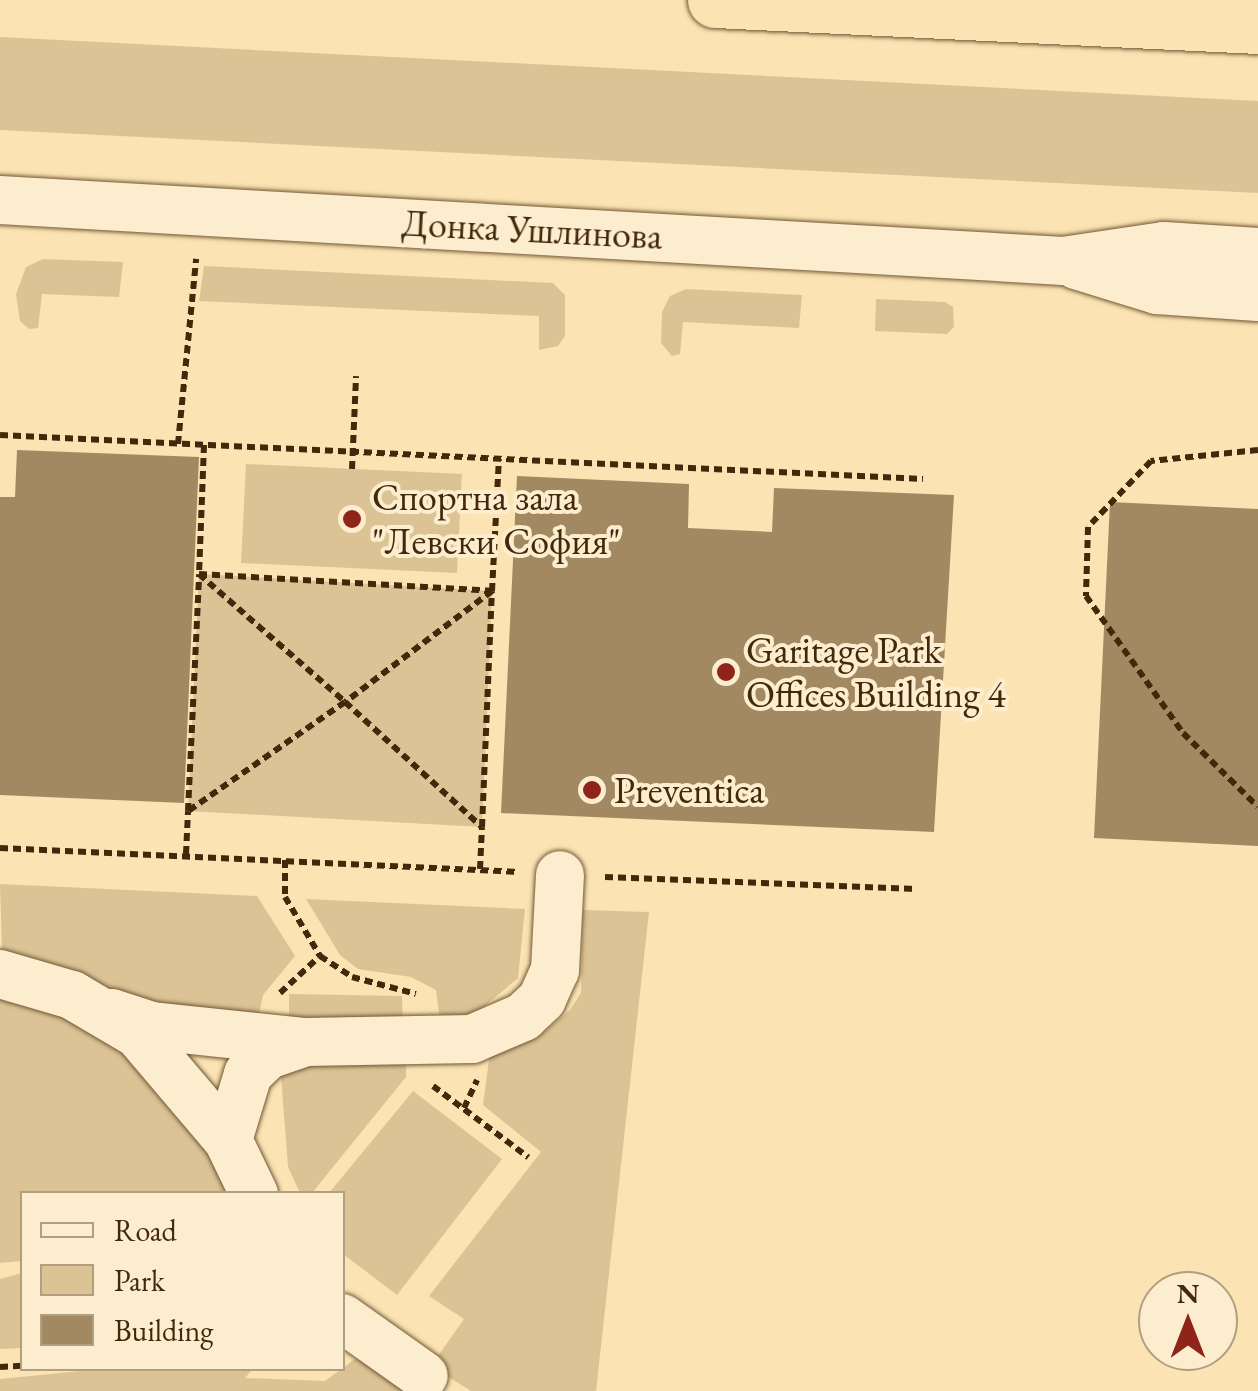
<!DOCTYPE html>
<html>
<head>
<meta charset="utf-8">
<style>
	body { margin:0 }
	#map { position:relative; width:1258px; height:1391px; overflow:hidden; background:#fbe3b3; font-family:"EB Garamond",serif }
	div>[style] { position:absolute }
	.green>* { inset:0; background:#dcc396 }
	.building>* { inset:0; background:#a38962 }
	.path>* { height:6px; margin-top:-3px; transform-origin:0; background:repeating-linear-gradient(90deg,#44280b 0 8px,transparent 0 13px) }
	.roads { filter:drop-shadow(0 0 2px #725735) drop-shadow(0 0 2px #725735) }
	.street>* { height:48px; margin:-24px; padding:0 24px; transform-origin:24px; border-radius:24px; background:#fcedce }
	.highway>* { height:55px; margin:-27.5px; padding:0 27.5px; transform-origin:27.5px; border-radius:27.5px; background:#fbe3b3 }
	.dots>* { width:28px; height:28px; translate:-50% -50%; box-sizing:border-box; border:5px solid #fcedce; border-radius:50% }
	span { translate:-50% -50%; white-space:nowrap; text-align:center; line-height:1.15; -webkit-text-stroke:8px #fcedce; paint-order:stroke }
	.street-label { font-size:38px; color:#44280b }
	.poi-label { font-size:38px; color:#44280b }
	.left { translate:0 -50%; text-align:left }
	.legend { position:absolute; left:20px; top:1191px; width:325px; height:180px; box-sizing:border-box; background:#fcedce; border:2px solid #b29e80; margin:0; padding:12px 18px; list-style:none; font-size:30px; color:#44280b }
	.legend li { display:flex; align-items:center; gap:20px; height:50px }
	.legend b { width:50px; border:2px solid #b29e80 }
	.north { position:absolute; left:1138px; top:1271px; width:100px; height:100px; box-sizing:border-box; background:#fcedce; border:2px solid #b29e80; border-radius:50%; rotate:0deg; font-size:28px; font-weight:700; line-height:40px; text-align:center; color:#44280b }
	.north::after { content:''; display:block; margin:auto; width:35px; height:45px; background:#8f2418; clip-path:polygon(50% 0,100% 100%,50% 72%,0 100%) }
</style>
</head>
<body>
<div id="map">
	<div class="green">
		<i style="clip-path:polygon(0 37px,1258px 101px,1258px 193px,0 130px)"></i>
		<i style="clip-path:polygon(43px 259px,123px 262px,119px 297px,42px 294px,38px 328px,29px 329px,20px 321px,16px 294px,26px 267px)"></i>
		<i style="clip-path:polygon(204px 266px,553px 283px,565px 295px,565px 336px,558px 346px,539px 350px,539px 316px,199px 301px)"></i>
		<i style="clip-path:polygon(686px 289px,802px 295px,799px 328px,683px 322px,680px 354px,672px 356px,661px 343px,662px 312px,670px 296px)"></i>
		<i style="clip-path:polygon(876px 299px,945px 302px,953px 307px,954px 327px,947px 334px,875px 331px)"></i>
		<i style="clip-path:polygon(246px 464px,462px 474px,457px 573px,241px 563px)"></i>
		<i style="clip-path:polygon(199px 574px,492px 591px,482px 827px,188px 811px)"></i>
		<i style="clip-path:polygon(0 884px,257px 896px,295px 956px,263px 995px,257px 1023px,171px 1010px,2px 950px)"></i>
		<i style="clip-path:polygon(306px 899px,525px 909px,518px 978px,469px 1019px,440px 1021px,436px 990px,411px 977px,358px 969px,340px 955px)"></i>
		<i style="clip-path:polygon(583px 910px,649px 912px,596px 1391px,471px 1391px,431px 1366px,464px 1319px,429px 1296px,541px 1152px,483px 1105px,490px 1052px,537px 1038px,570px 1010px,581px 993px)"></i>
		<i style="clip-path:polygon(0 984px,116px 1029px,208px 1149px,228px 1193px,22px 1194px,22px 1261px,0 1263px)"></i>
		<i style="clip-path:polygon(289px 994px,402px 996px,403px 1031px,289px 1028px)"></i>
		<i style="clip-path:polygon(280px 1063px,406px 1063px,406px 1077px,312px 1193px,300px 1193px,288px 1167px)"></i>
		<i style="clip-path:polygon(413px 1091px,502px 1159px,397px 1295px,343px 1254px,342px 1194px,329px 1193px)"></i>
		<i style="clip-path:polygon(22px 1273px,22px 1348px,0 1349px,0 1279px)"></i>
		<i style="clip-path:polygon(355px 1359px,380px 1366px,419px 1391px,0 1391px,0 1379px,111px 1368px,253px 1369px,245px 1378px,325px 1381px)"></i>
	</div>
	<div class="building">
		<i style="clip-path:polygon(17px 450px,199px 457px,184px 803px,0 795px,0 497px,15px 497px)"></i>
		<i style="clip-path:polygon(517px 476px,689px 484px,688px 528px,772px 532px,774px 488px,954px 495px,934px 832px,501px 813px)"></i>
		<i style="clip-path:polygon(1110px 502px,1258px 509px,1258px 846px,1094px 838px)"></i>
	</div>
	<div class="path">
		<i style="left:0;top:435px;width:924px;rotate:2.73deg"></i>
		<i style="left:178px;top:444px;width:186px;rotate:-84.4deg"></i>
		<i style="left:204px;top:445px;width:129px;rotate:92.2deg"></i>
		<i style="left:199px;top:574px;width:293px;rotate:3.3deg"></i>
		<i style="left:492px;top:591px;width:132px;rotate:-87deg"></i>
		<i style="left:1258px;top:450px;width:108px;rotate:174.1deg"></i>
		<i style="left:1151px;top:461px;width:91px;rotate:133.7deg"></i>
		<i style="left:1088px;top:527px;width:69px;rotate:91.7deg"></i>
		<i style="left:1086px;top:596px;width:168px;rotate:54.7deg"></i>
		<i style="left:1183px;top:733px;width:105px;rotate:44.6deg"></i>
		<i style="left:352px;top:469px;width:93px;rotate:-87.5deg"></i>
		<i style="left:345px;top:702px;width:191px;rotate:145.2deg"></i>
		<i style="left:188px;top:811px;width:237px;rotate:-87.3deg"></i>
		<i style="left:199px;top:574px;width:194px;rotate:41.2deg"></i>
		<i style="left:345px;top:702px;width:185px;rotate:42.4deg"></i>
		<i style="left:482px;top:827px;width:236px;rotate:-87.6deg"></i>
		<i style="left:492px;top:591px;width:184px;rotate:142.9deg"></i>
		<i style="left:0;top:848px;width:519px;rotate:2.65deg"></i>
		<i style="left:186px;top:854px;width:43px;rotate:-87.3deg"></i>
		<i style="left:285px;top:860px;width:37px;rotate:90deg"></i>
		<i style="left:285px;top:897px;width:69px;rotate:59.3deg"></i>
		<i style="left:320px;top:956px;width:38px;rotate:33deg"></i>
		<i style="left:352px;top:977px;width:66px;rotate:14.9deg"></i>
		<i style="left:480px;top:869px;width:42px;rotate:-87.3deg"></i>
		<i style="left:605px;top:877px;width:311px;rotate:2.2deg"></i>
		<i style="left:280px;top:993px;width:54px;rotate:-42.8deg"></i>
		<i style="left:433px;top:1086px;width:119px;rotate:36.8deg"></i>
		<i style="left:464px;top:1108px;width:31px;rotate:-65deg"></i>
		<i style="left:0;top:1367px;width:22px;rotate:-3deg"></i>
	</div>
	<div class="roads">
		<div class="street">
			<i style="left:0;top:200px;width:1065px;rotate:3.28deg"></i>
			<i style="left:1063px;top:261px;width:102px;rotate:-8.4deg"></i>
			<i style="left:1164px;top:246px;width:94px;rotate:3.7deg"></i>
			<i style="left:1076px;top:265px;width:85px;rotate:17.2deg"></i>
			<i style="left:1157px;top:290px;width:101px;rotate:4deg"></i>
			<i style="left:0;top:974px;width:75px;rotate:16.3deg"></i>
			<i style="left:72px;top:995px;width:77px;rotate:30.6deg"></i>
			<i style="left:138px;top:1034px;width:139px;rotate:49.7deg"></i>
			<i style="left:228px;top:1140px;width:60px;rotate:64.3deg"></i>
			<i style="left:112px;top:1013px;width:42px;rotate:18deg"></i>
			<i style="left:152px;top:1026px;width:154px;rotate:6deg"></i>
			<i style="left:305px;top:1042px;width:167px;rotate:-1deg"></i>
			<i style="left:472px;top:1039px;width:56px;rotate:-23.3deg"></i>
			<i style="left:523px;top:1017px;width:26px;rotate:-43deg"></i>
			<i style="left:542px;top:999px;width:32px;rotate:-66deg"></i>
			<i style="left:555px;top:970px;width:95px;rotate:-87deg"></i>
			<i style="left:228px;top:1140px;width:69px;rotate:-73.1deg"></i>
			<i style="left:248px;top:1074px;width:28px;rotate:-44deg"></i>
			<i style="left:268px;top:1055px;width:39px;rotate:-19deg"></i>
			<i style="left:342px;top:1318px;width:100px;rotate:35.3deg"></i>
		</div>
		<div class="highway">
			<i style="left:715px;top:0;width:544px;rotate:2.74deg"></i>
		</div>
	</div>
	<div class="dots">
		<i style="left:352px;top:519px;background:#8f2418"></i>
		<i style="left:726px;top:672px;background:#8f2418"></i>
		<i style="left:592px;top:790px;background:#8f2418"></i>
	</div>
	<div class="street-label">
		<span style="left:532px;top:229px;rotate:3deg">Донка Ушлинова</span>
	</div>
	<div class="poi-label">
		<span class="left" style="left:372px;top:519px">Спортна зала<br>"Левски София"</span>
		<span class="left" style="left:746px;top:672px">Garitage Park<br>Offices Building 4</span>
		<span class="left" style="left:614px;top:790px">Preventica</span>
	</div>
	<ul class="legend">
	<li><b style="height:12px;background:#fcedce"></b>Road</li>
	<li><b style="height:28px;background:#dcc396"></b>Park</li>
	<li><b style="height:28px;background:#a38962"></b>Building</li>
	</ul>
	<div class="north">N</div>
</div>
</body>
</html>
